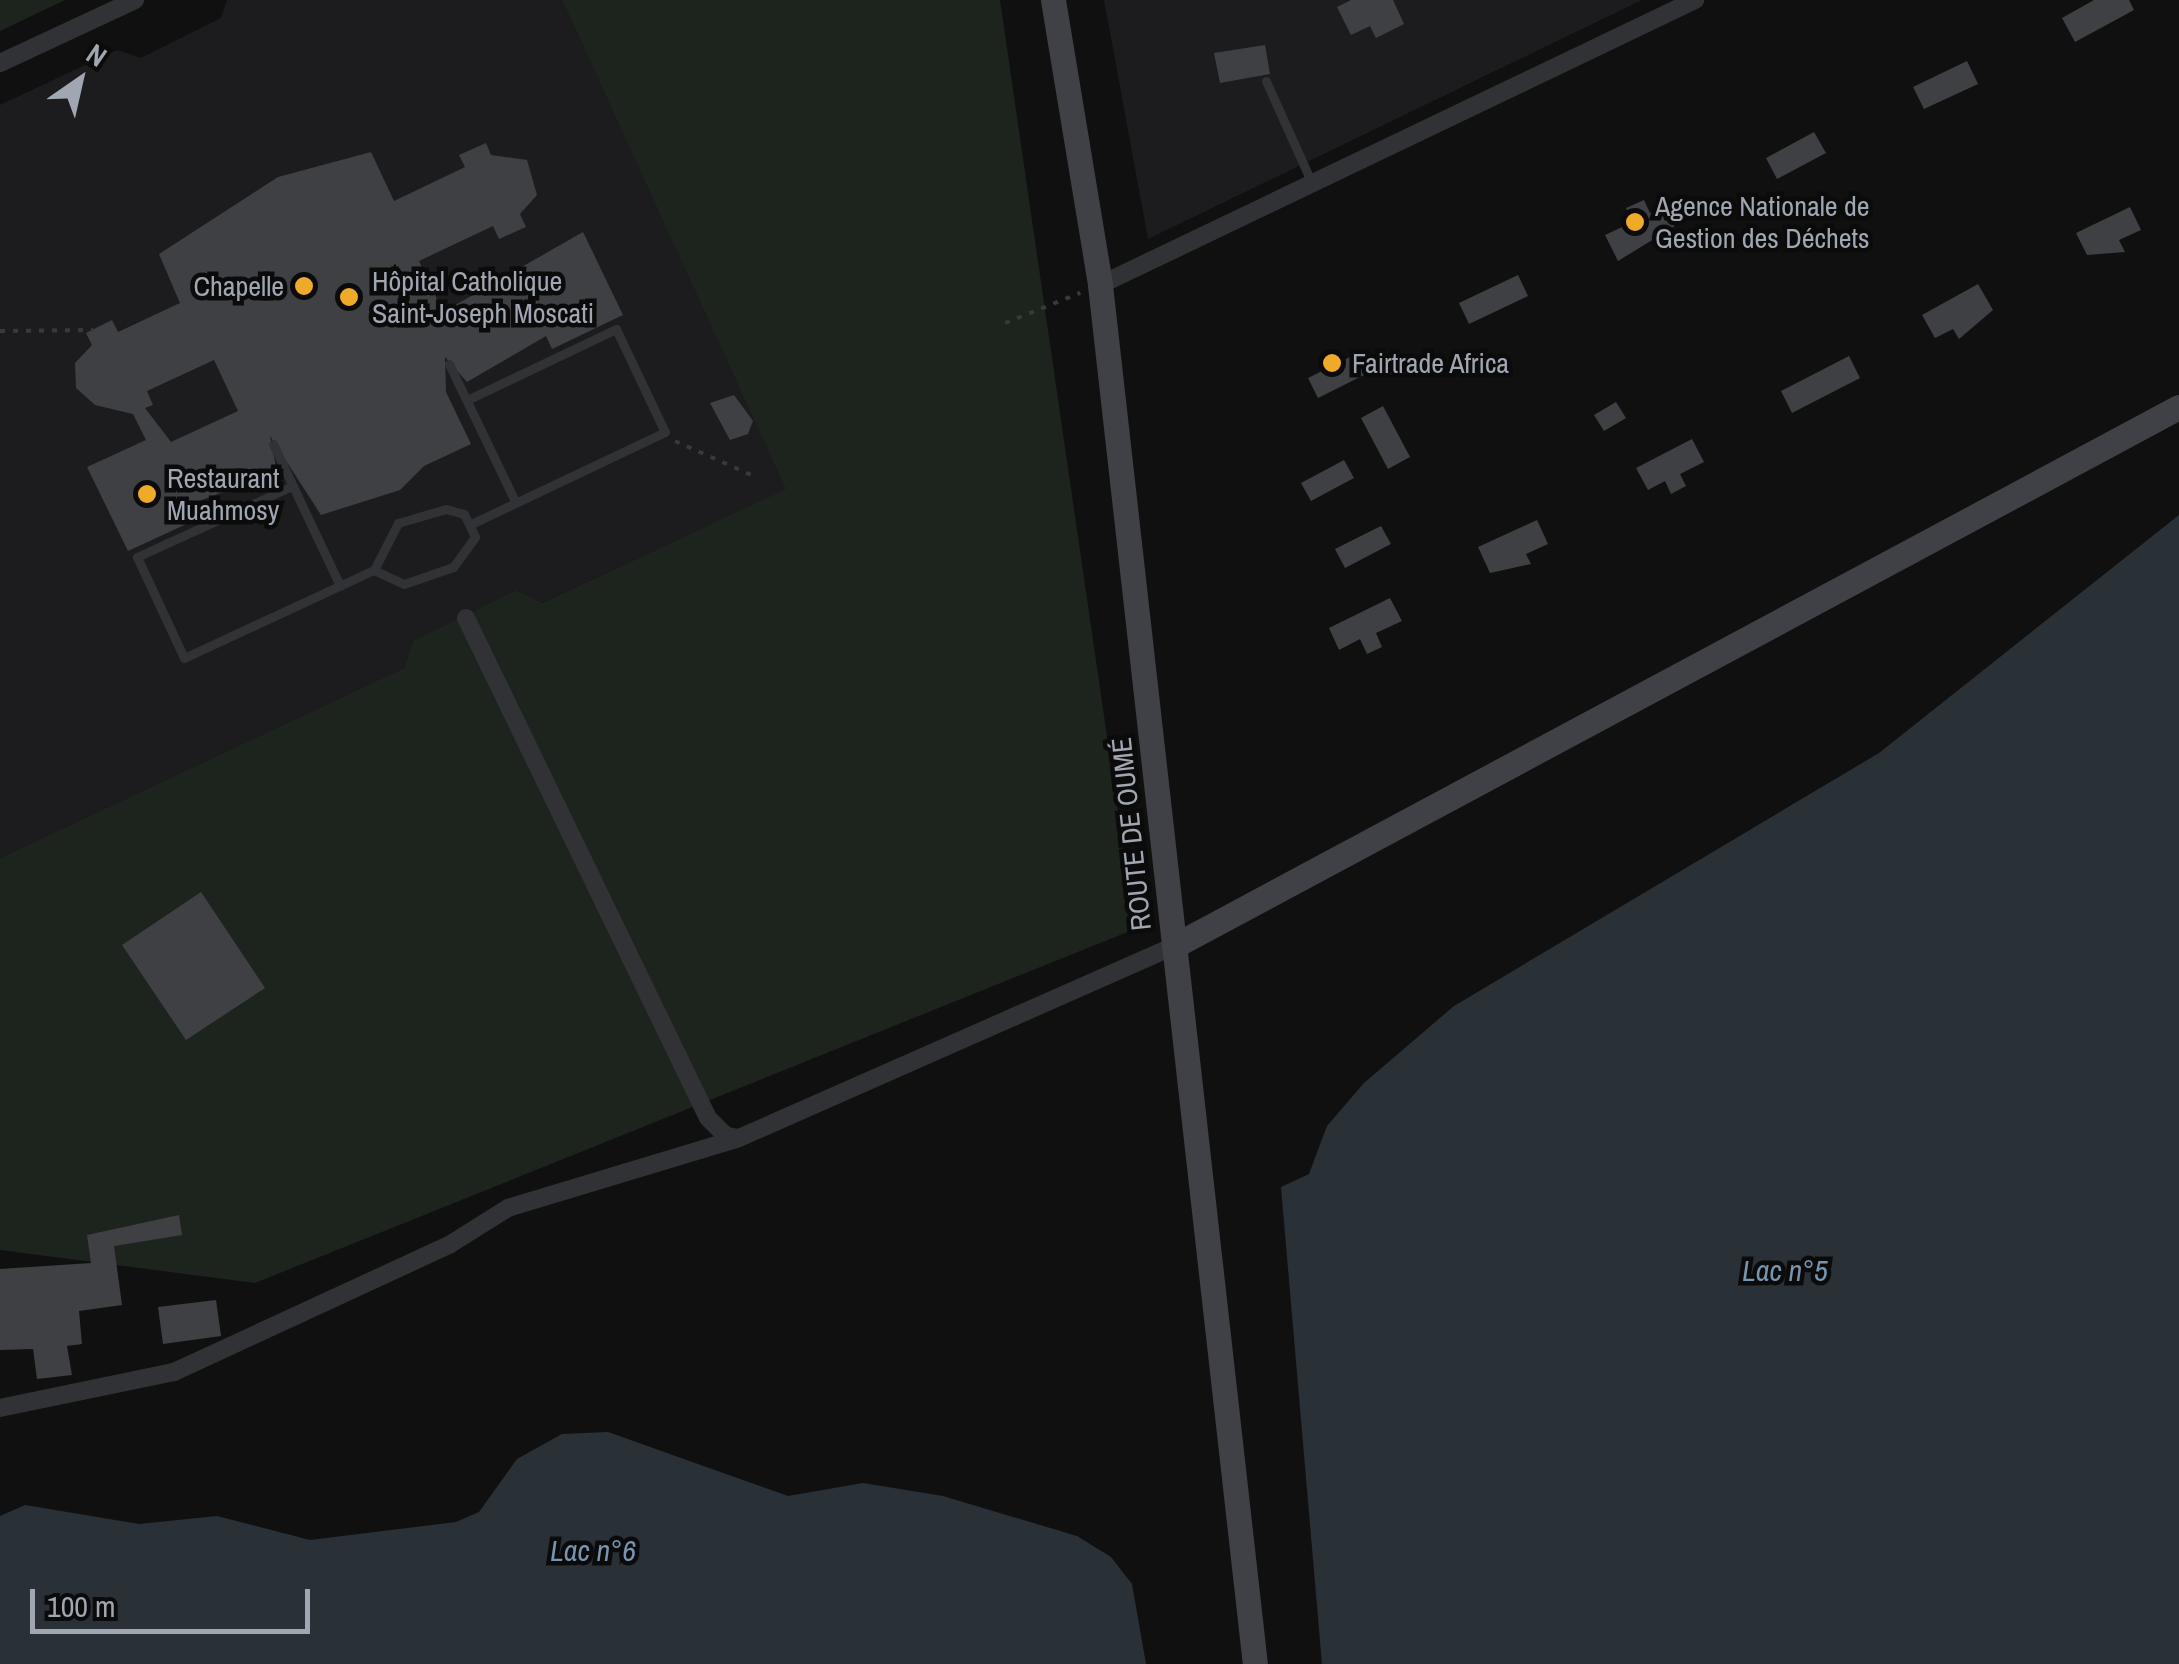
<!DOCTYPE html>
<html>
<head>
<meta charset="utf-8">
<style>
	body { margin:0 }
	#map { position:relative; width:2179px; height:1664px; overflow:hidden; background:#101011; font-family:"Archivo Narrow",sans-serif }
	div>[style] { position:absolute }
	.built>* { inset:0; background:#1c1c1e }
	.green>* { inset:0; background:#1c241d }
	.water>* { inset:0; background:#293137 }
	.building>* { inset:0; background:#3f4044 }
	.path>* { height:4px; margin-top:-2px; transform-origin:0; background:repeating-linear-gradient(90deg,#37393d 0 5px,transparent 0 13px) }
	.lane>* { height:9px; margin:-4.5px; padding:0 4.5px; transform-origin:4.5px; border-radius:4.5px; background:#313236 }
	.street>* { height:18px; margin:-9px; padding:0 9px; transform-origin:9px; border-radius:9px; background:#313236 }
	.secondary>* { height:25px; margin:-12.5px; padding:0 12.5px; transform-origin:12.5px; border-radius:12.5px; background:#3f4146 }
	.dots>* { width:28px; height:28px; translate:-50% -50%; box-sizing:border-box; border:5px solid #0b0b0c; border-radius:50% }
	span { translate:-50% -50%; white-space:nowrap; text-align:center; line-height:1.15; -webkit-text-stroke:9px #0b0b0c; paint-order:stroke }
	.poi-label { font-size:28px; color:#a1a7b2 }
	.left { translate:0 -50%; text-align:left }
	.right { translate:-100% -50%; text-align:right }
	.street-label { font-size:28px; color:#a1a7b2 }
	.water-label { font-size:30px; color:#7795ae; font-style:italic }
	.north { position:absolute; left:30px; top:30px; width:100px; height:100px; -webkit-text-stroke:8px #0b0b0c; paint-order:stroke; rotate:34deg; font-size:28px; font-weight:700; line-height:40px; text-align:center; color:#a1a7b2 }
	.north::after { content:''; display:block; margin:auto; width:35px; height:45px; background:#a1a7b2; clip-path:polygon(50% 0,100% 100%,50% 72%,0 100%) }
	.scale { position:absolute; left:30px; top:1589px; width:280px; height:45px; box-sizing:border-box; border:5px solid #a1a7b2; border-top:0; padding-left:12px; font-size:30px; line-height:35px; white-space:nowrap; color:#a1a7b2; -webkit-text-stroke:8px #0b0b0c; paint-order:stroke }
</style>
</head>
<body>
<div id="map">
	<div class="built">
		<i style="clip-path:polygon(227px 0,562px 0,787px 489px,541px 603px,516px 590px,413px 641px,404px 668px,0 858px,0 105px,117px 50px,141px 58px,221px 18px)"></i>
		<i style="clip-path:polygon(1104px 0,1642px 0,1148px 239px)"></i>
	</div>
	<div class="green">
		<i style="clip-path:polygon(0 0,65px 0,0 31px)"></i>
		<i style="clip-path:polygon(562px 0,1000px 0,1135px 929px,255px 1283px,0 1250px,0 858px,404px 668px,413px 641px,516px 590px,542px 603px,786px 489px)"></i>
	</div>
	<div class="water">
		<i style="clip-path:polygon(2179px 515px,2179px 1664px,1322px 1664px,1281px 1187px,1309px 1174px,1327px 1126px,1364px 1083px,1454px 1006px,1879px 753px)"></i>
		<i style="clip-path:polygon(608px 1432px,788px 1496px,863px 1483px,943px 1496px,1077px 1536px,1111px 1557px,1132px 1584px,1146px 1664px,0 1664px,0 1516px,25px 1505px,139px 1524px,217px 1516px,310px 1540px,456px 1522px,479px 1512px,517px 1459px,562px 1434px)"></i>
	</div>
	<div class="building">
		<i style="clip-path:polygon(1351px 0,1393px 0,1404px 24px,1376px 38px,1370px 26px,1351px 35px,1337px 7px)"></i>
		<i style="clip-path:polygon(2094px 0,2129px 0,2134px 10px,2075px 42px,2062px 18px)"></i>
		<i style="clip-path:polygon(1265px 45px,1270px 74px,1220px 83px,1214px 53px)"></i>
		<i style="clip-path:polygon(1967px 61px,1978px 84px,1924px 109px,1913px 87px)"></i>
		<i style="clip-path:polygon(1814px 132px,1826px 153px,1777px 179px,1766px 158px)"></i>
		<i style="clip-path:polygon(evenodd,486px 143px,491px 155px,527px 160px,537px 195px,520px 214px,526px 227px,499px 239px,493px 226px,419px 261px,443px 312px,583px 232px,623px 315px,552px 349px,546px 336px,467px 382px,445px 357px,446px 392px,471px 444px,424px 466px,400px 490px,321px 515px,270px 436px,277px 472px,199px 501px,206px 515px,128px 551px,87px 467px,146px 440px,133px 414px,95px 405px,76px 388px,75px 363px,92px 345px,86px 333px,112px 320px,118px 332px,180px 303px,159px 254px,278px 177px,371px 152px,394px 201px,465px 167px,459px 155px,486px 143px,214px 360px,238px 411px,171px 442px,145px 408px,153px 405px,147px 391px,214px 360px)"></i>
		<i style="clip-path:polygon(1644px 200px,1650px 213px,1665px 206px,1675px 226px,1618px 261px,1605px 235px,1633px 222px,1626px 208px)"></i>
		<i style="clip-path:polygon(2130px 207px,2141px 230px,2119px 240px,2125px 252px,2087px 255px,2076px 233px)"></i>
		<i style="clip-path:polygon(1518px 275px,1528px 296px,1469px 324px,1459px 303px)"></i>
		<i style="clip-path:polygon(1978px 284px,1993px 310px,1959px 339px,1953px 329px,1935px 338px,1922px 315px)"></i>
		<i style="clip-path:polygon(1364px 350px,1374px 370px,1318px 398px,1308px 378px)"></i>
		<i style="clip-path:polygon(1849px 356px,1860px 378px,1792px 413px,1781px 391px)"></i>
		<i style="clip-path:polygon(734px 395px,753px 421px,748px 434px,730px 440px,710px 403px)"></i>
		<i style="clip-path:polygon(1616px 402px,1626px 418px,1604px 431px,1594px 415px)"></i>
		<i style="clip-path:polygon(1383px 406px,1410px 457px,1388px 469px,1361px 418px)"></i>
		<i style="clip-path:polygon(1692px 439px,1704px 462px,1680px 474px,1686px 486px,1671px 494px,1665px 481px,1648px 490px,1636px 468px)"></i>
		<i style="clip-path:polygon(1344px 460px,1354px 478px,1311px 501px,1301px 483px)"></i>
		<i style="clip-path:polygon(1537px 520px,1548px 544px,1526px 554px,1531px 564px,1490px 573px,1478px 547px)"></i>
		<i style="clip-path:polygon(1381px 526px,1391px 544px,1345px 568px,1335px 549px)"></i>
		<i style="clip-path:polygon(1390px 598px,1402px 621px,1376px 633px,1382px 647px,1367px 654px,1360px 639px,1339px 650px,1329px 628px)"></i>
		<i style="clip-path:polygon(201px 892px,265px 988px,186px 1040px,122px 945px)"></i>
		<i style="clip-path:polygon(179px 1215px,182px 1235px,114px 1246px,122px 1305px,79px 1311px,82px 1344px,67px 1346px,72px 1375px,37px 1379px,33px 1349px,0 1350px,0 1269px,91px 1263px,87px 1235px)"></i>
		<i style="clip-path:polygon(216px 1300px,221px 1336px,163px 1344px,158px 1307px)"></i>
	</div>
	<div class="path">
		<i style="left:1005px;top:323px;width:81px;rotate:-21.8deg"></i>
		<i style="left:0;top:331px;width:93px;rotate:-0.6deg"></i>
		<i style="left:675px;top:441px;width:91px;rotate:24deg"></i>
	</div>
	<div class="lane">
		<i style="left:1266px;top:81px;width:107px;rotate:65.8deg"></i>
		<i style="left:449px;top:364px;width:154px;rotate:64.3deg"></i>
		<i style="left:467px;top:400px;width:165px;rotate:-25.5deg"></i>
		<i style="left:616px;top:329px;width:114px;rotate:64.6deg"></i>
		<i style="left:665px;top:432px;width:212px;rotate:154.6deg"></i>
		<i style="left:273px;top:444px;width:157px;rotate:64.7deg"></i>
		<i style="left:292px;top:486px;width:170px;rotate:155.4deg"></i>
		<i style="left:137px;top:557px;width:111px;rotate:65deg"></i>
		<i style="left:184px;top:658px;width:209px;rotate:-24.9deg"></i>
		<i style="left:446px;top:509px;width:19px;rotate:16deg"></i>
		<i style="left:464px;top:514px;width:25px;rotate:64deg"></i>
		<i style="left:475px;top:537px;width:37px;rotate:126deg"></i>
		<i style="left:453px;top:567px;width:52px;rotate:160.9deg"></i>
		<i style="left:404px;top:584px;width:33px;rotate:-155deg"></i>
		<i style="left:374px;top:570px;width:53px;rotate:-62.9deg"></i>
		<i style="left:398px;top:523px;width:50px;rotate:-16.3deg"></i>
	</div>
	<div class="street">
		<i style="left:0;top:63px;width:149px;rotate:-25deg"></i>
		<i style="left:1100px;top:285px;width:660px;rotate:-25.59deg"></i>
		<i style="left:466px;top:618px;width:555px;rotate:64.17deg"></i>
		<i style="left:708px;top:1118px;width:25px;rotate:45deg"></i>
		<i style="left:726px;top:1136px;width:13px;rotate:9deg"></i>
		<i style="left:739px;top:1138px;width:475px;rotate:-23.8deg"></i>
		<i style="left:0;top:1408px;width:178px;rotate:-11.7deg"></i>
		<i style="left:174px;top:1372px;width:303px;rotate:-24.8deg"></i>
		<i style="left:449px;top:1245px;width:70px;rotate:-32.1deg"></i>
		<i style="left:508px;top:1208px;width:239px;rotate:-16.8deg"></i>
	</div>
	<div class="secondary">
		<i style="left:1053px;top:0;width:289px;rotate:80.6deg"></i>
		<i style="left:1100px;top:285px;width:1388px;rotate:83.59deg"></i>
		<i style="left:1174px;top:946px;width:1140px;rotate:-28.21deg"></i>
	</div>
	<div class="dots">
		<i style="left:1635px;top:222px;background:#f0aa29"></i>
		<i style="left:304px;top:286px;background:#f0aa29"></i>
		<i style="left:349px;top:297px;background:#f0aa29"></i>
		<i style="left:1332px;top:363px;background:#f0aa29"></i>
		<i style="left:147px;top:494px;background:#f0aa29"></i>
	</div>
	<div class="poi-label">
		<span class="left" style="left:1655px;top:222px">Agence Nationale de<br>Gestion des Déchets</span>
		<span class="left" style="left:372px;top:297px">Hôpital Catholique<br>Saint-Joseph Moscati</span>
		<span class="right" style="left:284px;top:286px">Chapelle</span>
		<span class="left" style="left:1352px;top:363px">Fairtrade Africa</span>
		<span class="left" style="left:167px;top:494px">Restaurant<br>Muahmosy</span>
	</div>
	<div class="street-label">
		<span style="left:1131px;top:834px;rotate:-96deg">ROUTE DE OUMÉ</span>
	</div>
	<div class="water-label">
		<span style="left:1785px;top:1270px">Lac n°5</span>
		<span style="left:593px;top:1550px">Lac n°6</span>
	</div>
	<div class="north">N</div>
	<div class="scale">100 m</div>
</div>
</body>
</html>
